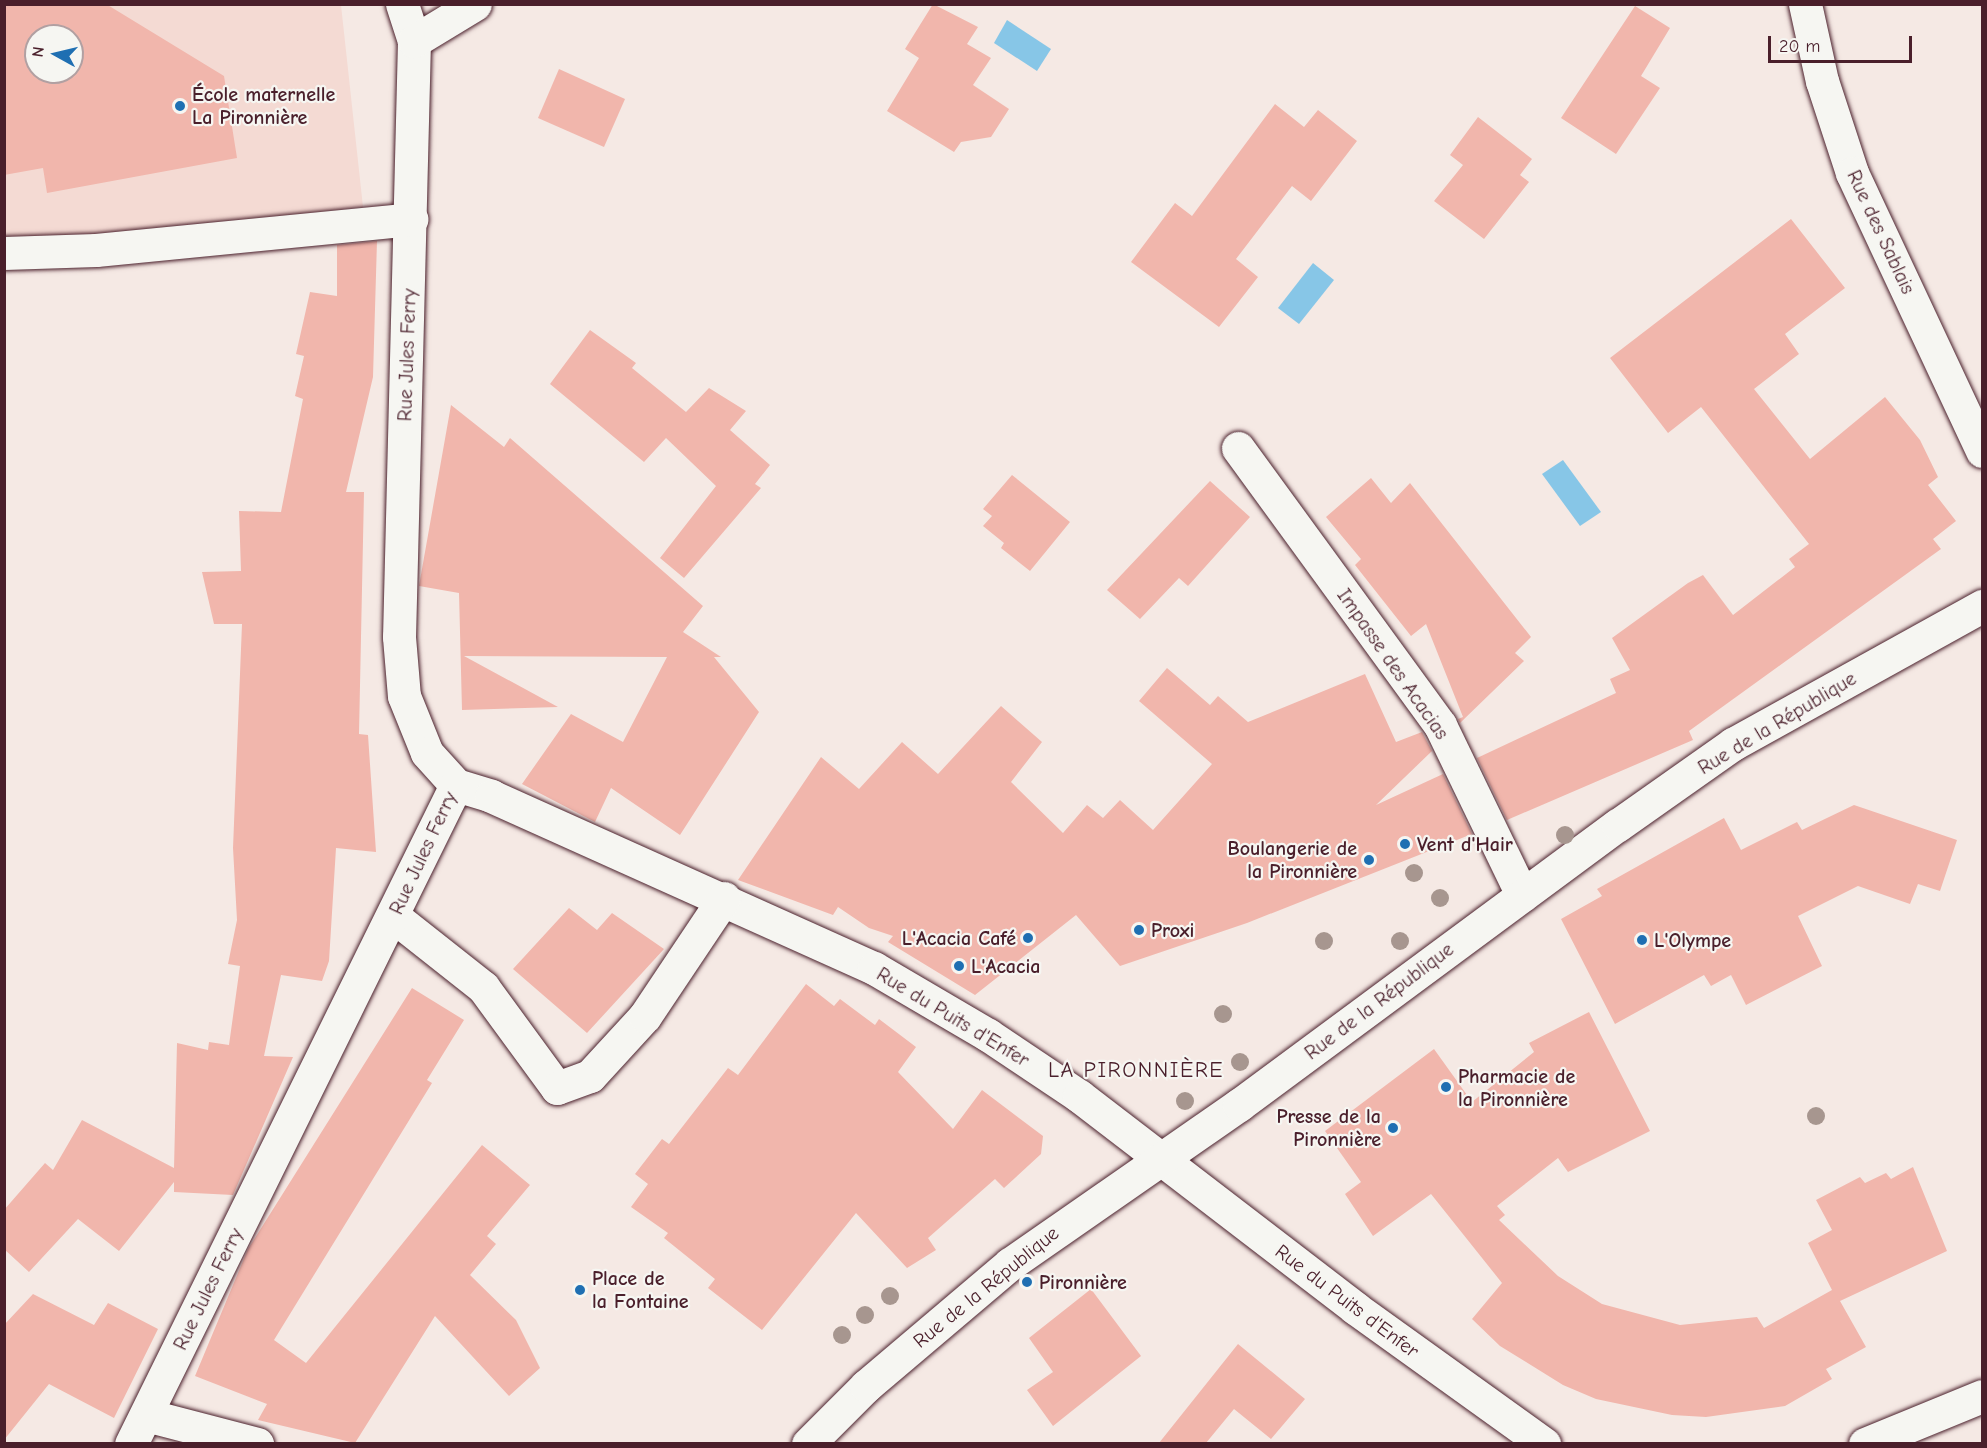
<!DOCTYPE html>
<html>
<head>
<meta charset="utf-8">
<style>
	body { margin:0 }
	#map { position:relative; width:1987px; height:1448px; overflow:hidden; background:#f5e9e4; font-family:"Comic Neue",sans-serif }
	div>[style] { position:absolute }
	.built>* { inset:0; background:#f4dad3 }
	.water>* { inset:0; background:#87c6e7 }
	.building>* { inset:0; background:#f1b6ac }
	.roads { filter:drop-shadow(0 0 2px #4a1f2b) drop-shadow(0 0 2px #4a1f2b) }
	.minor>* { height:33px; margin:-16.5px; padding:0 16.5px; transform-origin:16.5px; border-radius:16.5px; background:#f6f6f2 }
	.trees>* { width:18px; height:18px; margin:-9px; border-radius:50%; background:#a7968f }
	.dots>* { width:16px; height:16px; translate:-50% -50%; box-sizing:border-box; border:3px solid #f6f6f2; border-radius:50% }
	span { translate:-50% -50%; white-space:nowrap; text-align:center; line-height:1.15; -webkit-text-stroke:4.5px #f6f6f2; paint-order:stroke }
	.poi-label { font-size:20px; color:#4a1f2b; font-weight:700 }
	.left { translate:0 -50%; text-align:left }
	.right { translate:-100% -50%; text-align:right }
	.street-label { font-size:20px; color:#4a1f2b }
	.quarter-label { font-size:22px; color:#4a1f2b; letter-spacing:1.5px }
	.frame { position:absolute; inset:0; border:6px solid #4a1f2b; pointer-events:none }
	.north { position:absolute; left:24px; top:24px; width:60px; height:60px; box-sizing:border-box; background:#f6f6f2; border:2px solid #b1a0a2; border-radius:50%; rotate:278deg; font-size:16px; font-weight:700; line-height:24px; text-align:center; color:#4a1f2b }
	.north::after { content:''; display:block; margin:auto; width:21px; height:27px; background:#1f6fb2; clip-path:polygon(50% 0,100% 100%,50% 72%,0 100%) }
	.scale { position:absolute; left:1768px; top:36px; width:144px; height:27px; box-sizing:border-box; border:3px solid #4a1f2b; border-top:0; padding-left:8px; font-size:18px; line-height:21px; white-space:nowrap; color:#4a1f2b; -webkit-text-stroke:4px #f6f6f2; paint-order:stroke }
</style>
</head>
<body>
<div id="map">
	<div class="built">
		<i style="clip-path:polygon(evenodd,4px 5px,341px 5px,363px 207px,89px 238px,5px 238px,4px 5px,36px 36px,72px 36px,72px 72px,36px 72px,36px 36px)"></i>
	</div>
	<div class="water">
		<i style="clip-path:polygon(1007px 20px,1051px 49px,1037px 71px,994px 43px)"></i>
		<i style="clip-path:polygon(1313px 263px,1334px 280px,1299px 324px,1278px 308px)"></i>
		<i style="clip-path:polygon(1563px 460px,1601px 512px,1580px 526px,1542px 474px)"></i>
	</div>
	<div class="building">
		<i style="clip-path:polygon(evenodd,4px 4px,106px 4px,224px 76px,237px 158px,47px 193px,43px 168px,4px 175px,4px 4px,36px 36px,72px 36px,72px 72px,36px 72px,36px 36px)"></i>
		<i style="clip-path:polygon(933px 4px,978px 27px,967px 44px,991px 58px,973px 85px,1009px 109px,991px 137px,961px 142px,954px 152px,887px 111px,919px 58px,905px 49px)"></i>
		<i style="clip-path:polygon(1635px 6px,1670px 28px,1641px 76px,1660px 88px,1616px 154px,1561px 118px)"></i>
		<i style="clip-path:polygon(559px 69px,625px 99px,604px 147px,538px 118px)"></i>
		<i style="clip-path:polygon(1275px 104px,1304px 127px,1318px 110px,1357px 141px,1311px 201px,1292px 186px,1236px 259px,1258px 277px,1219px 327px,1131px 262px,1175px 203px,1192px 216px)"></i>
		<i style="clip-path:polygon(1478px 117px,1532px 159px,1520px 175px,1529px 182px,1484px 239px,1434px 201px,1463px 165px,1450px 155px)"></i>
		<i style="clip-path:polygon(1791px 219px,1845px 288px,1785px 334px,1799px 354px,1754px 389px,1810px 459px,1885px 397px,1920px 440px,1938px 477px,1928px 485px,1956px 521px,1933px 539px,1941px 549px,1689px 731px,1693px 740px,1507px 820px,1477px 758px,1616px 693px,1610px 679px,1630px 670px,1612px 638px,1688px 583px,1703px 575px,1733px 615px,1795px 567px,1789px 559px,1809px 544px,1701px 407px,1668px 433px,1610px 358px)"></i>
		<i style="clip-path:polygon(377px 241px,373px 377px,346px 492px,364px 492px,359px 734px,368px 735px,376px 852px,336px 848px,329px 961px,322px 981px,281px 975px,264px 1056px,293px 1057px,233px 1195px,174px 1192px,174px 1182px,119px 1251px,78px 1219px,29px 1272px,4px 1249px,4px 1210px,45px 1163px,53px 1170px,82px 1120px,174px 1168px,177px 1043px,208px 1050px,209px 1042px,229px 1045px,240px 966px,228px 964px,237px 920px,233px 848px,242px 624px,214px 624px,202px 572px,241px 571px,239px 511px,281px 512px,303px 399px,295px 396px,304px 356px,296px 354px,310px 292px,337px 296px,337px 245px)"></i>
		<i style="clip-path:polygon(590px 330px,636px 363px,632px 368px,686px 412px,709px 388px,746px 411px,730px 430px,770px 465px,755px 484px,761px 488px,684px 578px,660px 558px,716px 486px,666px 438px,644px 462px,550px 384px)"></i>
		<i style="clip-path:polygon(451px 405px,504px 447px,510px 438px,703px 606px,683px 632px,721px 657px,714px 657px,759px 712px,680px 835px,611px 788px,595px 822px,522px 784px,571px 714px,623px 742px,667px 657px,464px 656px,558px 707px,462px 710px,459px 593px,419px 586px)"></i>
		<i style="clip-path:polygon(1012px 475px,1070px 522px,1030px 571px,1001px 548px,1004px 543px,983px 526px,992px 516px,983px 509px)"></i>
		<i style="clip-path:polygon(1371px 478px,1391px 503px,1410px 483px,1531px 637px,1515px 653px,1524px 661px,1460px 723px,1458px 719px,1463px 717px,1426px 624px,1411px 636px,1355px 565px,1361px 559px,1326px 517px)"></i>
		<i style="clip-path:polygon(1210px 481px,1250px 517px,1188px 586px,1179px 578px,1140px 619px,1107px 590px)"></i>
		<i style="clip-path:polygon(1167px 668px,1210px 705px,1218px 696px,1248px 722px,1365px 674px,1396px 742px,1422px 732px,1432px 751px,1376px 805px,1443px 774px,1472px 834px,1247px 923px,1120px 966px,1076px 915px,975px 995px,888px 942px,893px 936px,869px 928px,838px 907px,833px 915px,738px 880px,821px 757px,859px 789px,902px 742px,938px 774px,1001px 706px,1042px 742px,1011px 782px,1063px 833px,1087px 805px,1103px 818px,1120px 800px,1153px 830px,1212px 764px,1139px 701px)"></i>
		<i style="clip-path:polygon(1854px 805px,1957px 840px,1940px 891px,1918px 884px,1910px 904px,1858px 886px,1798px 916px,1822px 966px,1746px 1005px,1731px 975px,1711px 986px,1704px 975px,1615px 1024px,1561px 919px,1602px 896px,1597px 889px,1724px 818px,1741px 850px,1797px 822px,1802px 830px)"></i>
		<i style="clip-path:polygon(569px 908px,597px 930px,612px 913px,664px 949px,587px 1033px,513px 969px)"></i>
		<i style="clip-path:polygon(806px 984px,834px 1006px,840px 999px,875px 1025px,879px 1019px,916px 1047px,898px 1072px,953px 1129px,982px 1090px,1043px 1136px,1041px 1154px,1004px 1188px,995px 1179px,928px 1238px,936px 1250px,907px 1268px,856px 1213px,762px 1330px,708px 1288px,715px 1279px,664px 1238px,668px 1233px,631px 1207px,648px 1184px,635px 1174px,662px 1139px,669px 1144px,728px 1068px,738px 1075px)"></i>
		<i style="clip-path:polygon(412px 988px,464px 1020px,427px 1080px,432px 1083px,274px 1340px,306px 1363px,482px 1145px,530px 1185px,487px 1236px,496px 1244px,470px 1275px,516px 1320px,540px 1368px,509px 1396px,435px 1316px,355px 1443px,258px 1420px,267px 1404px,195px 1376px,248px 1249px)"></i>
		<i style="clip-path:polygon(1589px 1012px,1650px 1131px,1568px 1172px,1558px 1158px,1497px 1206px,1505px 1215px,1499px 1220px,1558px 1276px,1602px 1304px,1680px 1325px,1757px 1317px,1764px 1328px,1832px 1290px,1808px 1243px,1832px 1230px,1816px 1200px,1860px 1177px,1865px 1183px,1886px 1173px,1891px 1179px,1913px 1167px,1947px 1251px,1840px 1301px,1866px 1347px,1826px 1369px,1832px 1379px,1785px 1406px,1706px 1417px,1672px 1415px,1596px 1399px,1563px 1385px,1500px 1346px,1472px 1319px,1502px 1283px,1431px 1194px,1373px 1236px,1345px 1194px,1361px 1182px,1325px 1131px,1434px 1049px,1472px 1102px,1534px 1052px,1529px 1043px)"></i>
		<i style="clip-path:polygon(1091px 1289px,1141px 1356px,1053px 1426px,1027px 1390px,1053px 1372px,1029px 1338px)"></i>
		<i style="clip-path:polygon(33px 1294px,94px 1325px,108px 1303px,158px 1329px,114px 1418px,49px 1384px,4px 1440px,4px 1325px)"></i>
		<i style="clip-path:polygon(1238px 1344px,1305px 1399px,1271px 1439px,1234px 1409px,1206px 1443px,1159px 1443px)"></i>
	</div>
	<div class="roads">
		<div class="minor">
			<i style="left:402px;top:4px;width:39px;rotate:72deg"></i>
			<i style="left:414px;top:41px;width:596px;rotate:91.44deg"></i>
			<i style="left:399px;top:637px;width:59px;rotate:85.2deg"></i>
			<i style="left:404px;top:696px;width:61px;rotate:68deg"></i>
			<i style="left:427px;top:753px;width:43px;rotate:47.8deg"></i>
			<i style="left:456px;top:785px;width:37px;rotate:17deg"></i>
			<i style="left:491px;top:796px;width:420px;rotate:24.2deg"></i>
			<i style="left:874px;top:968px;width:132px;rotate:30.4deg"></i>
			<i style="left:988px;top:1035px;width:110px;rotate:33.8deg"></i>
			<i style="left:1079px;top:1096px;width:348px;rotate:37.5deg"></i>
			<i style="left:1355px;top:1308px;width:233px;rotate:35.7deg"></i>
			<i style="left:1805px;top:4px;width:79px;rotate:77.6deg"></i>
			<i style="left:1822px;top:81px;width:97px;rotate:71.9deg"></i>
			<i style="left:1852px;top:173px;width:307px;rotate:64.9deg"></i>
			<i style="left:414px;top:41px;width:71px;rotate:-31.2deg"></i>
			<i style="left:4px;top:253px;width:92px;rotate:-1.9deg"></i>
			<i style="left:96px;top:250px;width:317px;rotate:-5.6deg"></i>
			<i style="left:1238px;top:448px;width:343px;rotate:53.9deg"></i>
			<i style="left:1440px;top:725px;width:189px;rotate:64.2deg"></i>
			<i style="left:393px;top:916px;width:115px;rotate:38.3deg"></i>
			<i style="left:483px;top:987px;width:125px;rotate:53.8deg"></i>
			<i style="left:557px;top:1088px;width:35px;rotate:-20deg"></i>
			<i style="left:590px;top:1076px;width:81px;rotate:-47.5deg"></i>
			<i style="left:645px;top:1016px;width:142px;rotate:-56.2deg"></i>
			<i style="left:146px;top:1415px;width:115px;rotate:14.6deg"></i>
			<i style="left:131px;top:1444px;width:735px;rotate:-63.75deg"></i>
			<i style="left:808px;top:1444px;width:82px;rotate:-45deg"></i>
			<i style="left:866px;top:1386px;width:189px;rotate:-40.3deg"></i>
			<i style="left:1010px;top:1264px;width:279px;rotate:-34.8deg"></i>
			<i style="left:1239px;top:1105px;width:471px;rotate:-36.5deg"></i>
			<i style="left:1618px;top:825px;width:141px;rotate:-35.2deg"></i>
			<i style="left:1733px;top:744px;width:285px;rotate:-29deg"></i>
			<i style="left:1865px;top:1444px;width:126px;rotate:-22.3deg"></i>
		</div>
	</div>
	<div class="trees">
		<i style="left:1565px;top:835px"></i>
		<i style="left:1414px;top:873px"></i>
		<i style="left:1440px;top:898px"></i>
		<i style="left:1324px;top:941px"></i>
		<i style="left:1400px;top:941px"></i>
		<i style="left:1223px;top:1014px"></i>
		<i style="left:1240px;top:1062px"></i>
		<i style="left:1185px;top:1101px"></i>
		<i style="left:1816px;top:1116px"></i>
		<i style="left:890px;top:1296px"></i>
		<i style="left:865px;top:1315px"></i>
		<i style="left:842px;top:1335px"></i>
	</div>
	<div class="dots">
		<i style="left:180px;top:106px;background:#1f6fb2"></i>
		<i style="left:1405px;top:844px;background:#1f6fb2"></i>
		<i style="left:1369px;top:860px;background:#1f6fb2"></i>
		<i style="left:1139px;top:930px;background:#1f6fb2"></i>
		<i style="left:1028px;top:938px;background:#1f6fb2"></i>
		<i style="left:1642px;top:940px;background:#1f6fb2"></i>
		<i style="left:959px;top:966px;background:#1f6fb2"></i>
		<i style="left:1446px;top:1087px;background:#1f6fb2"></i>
		<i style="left:1393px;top:1128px;background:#1f6fb2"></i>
		<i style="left:1027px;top:1282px;background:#1f6fb2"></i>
		<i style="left:580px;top:1290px;background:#1f6fb2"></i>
	</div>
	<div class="poi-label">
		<span class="left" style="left:192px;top:106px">École maternelle<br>La Pironnière</span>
		<span class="left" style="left:1417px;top:844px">Vent d'Hair</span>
		<span class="right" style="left:1357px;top:860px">Boulangerie de<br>la Pironnière</span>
		<span class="left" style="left:1151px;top:930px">Proxi</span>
		<span class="right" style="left:1016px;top:938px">L'Acacia Café</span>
		<span class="left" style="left:1654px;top:940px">L'Olympe</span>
		<span class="left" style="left:971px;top:966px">L'Acacia</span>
		<span class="left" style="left:1458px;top:1088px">Pharmacie de<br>la Pironnière</span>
		<span class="right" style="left:1381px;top:1128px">Presse de la<br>Pironnière</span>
		<span class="left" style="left:592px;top:1290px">Place de<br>la Fontaine</span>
		<span class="left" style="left:1039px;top:1282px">Pironnière</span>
	</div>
	<div class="street-label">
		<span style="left:1881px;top:232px;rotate:65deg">Rue des Sablais</span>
		<span style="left:407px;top:355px;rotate:-88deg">Rue Jules Ferry</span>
		<span style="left:1393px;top:664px;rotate:55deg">Impasse des Acacias</span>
		<span style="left:1777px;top:723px;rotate:-31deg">Rue de la République</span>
		<span style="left:423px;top:853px;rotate:-65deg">Rue Jules Ferry</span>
		<span style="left:1379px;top:1001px;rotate:-37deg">Rue de la République</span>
		<span style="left:953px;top:1017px;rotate:31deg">Rue du Puits d'Enfer</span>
		<span style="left:986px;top:1287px;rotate:-39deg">Rue de la République</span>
		<span style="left:208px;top:1289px;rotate:-64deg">Rue Jules Ferry</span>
		<span style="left:1347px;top:1301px;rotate:37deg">Rue du Puits d'Enfer</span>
	</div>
	<div class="quarter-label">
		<span style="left:1136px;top:1071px">LA PIRONNIÈRE</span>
	</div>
	<div class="frame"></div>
	<div class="north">N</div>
	<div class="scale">20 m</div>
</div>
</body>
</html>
